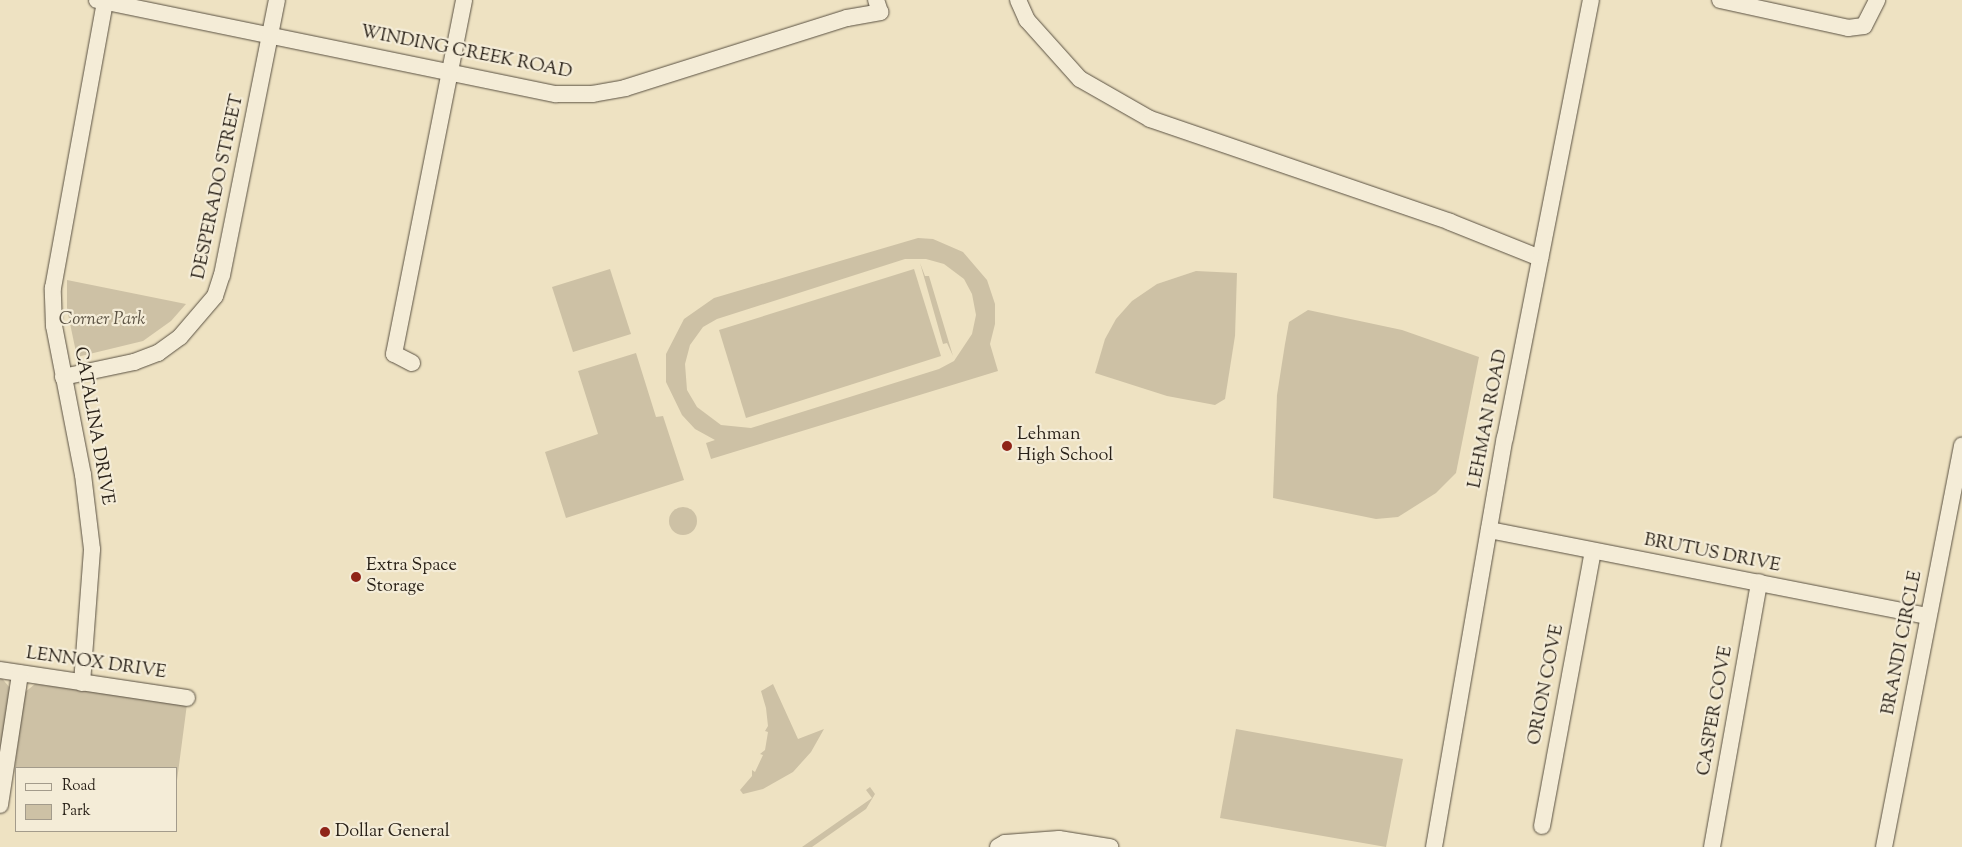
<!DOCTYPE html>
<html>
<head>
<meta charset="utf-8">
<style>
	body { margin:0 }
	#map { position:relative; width:1962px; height:847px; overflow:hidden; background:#eee2c2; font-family:"Sorts Mill Goudy",serif }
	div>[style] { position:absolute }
	.green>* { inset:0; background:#cdc1a5 }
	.round { border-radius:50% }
	.roads { filter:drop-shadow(0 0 1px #5a5142) drop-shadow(0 0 1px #5a5142) }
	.minor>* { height:16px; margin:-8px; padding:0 8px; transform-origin:8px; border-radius:8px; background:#f4ecd7 }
	.dots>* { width:14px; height:14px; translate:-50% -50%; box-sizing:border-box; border:2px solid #f4ecd7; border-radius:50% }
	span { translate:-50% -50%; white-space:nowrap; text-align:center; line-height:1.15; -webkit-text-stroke:4.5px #f4ecd7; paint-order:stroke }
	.street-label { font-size:18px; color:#292118 }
	.park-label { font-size:18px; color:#5a5142; font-style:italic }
	.poi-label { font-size:18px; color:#292118 }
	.left { translate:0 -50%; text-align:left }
	.legend { position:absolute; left:15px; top:767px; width:162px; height:65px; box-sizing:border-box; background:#f4ecd7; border:1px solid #a39b8b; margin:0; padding:6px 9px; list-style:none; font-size:15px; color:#292118 }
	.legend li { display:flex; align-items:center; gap:10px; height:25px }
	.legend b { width:25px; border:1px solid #a39b8b }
</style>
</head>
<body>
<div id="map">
	<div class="green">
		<i style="clip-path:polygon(evenodd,918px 238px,933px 239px,963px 252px,987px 280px,995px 304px,995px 324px,990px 344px,998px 371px,711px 459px,706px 443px,715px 440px,695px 429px,682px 415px,666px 382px,666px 354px,684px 319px,714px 298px,918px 238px,905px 259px,926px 259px,944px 264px,964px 279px,972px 294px,976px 315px,972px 334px,954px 361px,939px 369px,751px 428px,721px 425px,697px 407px,687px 390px,685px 364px,690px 345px,703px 327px,717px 319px,905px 259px)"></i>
		<i style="clip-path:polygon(920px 263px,925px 276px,929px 276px,953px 356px,947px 343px,943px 344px)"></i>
		<i style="clip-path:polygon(610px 269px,631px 334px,573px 352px,552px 287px)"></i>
		<i style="clip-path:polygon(914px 269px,941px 356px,746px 418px,719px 330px)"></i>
		<i style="clip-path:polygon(1196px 271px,1237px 273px,1235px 336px,1225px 399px,1215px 405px,1167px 396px,1095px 373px,1105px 339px,1116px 319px,1132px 301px,1157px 284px)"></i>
		<i style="clip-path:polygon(67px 280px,186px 304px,171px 321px,143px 341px,77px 357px,67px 309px)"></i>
		<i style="clip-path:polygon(1308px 310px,1402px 330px,1479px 357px,1456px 473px,1436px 493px,1398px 517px,1376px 519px,1273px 498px,1277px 395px,1285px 344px,1289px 322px)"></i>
		<i style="clip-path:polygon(636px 353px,656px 417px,663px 416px,684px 480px,566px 518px,545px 452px,598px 434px,578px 371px)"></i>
		<i class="round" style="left:669px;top:507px;width:28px;height:28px"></i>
		<i style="clip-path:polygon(0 676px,10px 688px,0 768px)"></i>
		<i style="clip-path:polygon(35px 684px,187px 704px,176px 788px,176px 768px,16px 768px,14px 774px,24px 693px)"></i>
		<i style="clip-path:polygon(773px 684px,798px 739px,824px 729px,811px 752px,793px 772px,763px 789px,743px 794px,740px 790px,752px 776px,752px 770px,755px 772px,763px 755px,760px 754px,765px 750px,768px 732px,765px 731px,768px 726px,766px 708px,761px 691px)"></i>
		<i style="clip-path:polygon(1236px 729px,1403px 759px,1386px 847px,1220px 818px)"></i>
		<i style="clip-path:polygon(870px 787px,875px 794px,866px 809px,812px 847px,802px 847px,872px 798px,866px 790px)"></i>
	</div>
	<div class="roads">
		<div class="minor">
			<i style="left:97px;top:0;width:469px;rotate:11.6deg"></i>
			<i style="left:556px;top:94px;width:36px"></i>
			<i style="left:592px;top:94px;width:34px;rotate:-10deg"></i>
			<i style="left:625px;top:88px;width:233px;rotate:-17.5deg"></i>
			<i style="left:847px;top:18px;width:34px;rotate:-10deg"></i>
			<i style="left:880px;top:12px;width:13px;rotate:-108deg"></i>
			<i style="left:1018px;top:0;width:22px;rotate:66deg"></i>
			<i style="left:1027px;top:20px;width:79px;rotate:48.1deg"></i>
			<i style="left:1080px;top:79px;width:81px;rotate:29.7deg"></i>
			<i style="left:1150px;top:119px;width:317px;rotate:18.9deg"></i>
			<i style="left:1450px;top:222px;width:97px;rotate:21.8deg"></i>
			<i style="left:1720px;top:0;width:131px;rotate:12.3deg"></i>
			<i style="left:1848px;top:28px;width:16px;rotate:-7deg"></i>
			<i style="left:1864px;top:26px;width:29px;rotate:-63deg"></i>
			<i style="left:412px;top:363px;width:20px;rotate:-153deg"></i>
			<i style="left:394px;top:354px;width:361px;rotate:-78.8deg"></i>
			<i style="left:63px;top:377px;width:73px;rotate:-11.9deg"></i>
			<i style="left:134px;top:362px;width:26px;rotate:-21deg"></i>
			<i style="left:158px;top:353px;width:27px;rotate:-36deg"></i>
			<i style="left:180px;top:337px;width:54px;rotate:-49.5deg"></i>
			<i style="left:215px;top:296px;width:22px;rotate:-72deg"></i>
			<i style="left:222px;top:275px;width:280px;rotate:-78.7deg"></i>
			<i style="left:1489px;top:530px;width:447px;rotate:11.1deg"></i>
			<i style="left:0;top:670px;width:189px;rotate:8.5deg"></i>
			<i style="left:82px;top:683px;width:134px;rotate:-85.7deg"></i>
			<i style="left:92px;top:549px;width:75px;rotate:-96.9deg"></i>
			<i style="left:83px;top:475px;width:152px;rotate:-101deg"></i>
			<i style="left:54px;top:326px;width:38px;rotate:-92deg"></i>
			<i style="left:53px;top:288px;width:291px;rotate:-79.7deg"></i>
			<i style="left:0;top:805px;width:133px;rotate:-81.3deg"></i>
			<i style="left:1542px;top:826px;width:279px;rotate:-79.5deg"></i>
			<i style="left:998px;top:847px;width:8px;rotate:-30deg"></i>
			<i style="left:1005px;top:843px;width:54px;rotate:-4.2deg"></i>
			<i style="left:1059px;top:839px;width:52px;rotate:8.9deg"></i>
			<i style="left:1434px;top:847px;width:415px;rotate:-80.2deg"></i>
			<i style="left:1505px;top:438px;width:446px;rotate:-78.9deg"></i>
			<i style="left:1712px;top:847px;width:269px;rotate:-79.9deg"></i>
			<i style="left:1884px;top:847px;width:409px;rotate:-79deg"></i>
		</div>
	</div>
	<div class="dots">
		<i style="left:1007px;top:446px;background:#8f2418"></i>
		<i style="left:356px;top:577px;background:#8f2418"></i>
		<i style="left:325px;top:832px;background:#8f2418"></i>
	</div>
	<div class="street-label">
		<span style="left:466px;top:53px;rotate:11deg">WINDING CREEK ROAD</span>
		<span style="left:219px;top:187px;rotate:-78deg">DESPERADO STREET</span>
		<span style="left:1489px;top:419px;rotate:-79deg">LEHMAN ROAD</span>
		<span style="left:93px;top:426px;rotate:80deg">CATALINA DRIVE</span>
		<span style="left:1712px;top:554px;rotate:11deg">BRUTUS DRIVE</span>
		<span style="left:1903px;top:643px;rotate:-79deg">BRANDI CIRCLE</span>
		<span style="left:96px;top:664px;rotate:8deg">LENNOX DRIVE</span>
		<span style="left:1547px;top:685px;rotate:-79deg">ORION COVE</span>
		<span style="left:1716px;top:711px;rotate:-80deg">CASPER COVE</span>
	</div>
	<div class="park-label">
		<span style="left:102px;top:320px">Corner Park</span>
	</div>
	<div class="poi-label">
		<span class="left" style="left:1017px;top:446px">Lehman<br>High School</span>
		<span class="left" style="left:366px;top:577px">Extra Space<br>Storage</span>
		<span class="left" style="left:335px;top:832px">Dollar General</span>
	</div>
	<ul class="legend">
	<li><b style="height:6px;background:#f4ecd7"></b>Road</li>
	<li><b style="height:14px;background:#cdc1a5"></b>Park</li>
	</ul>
</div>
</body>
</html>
